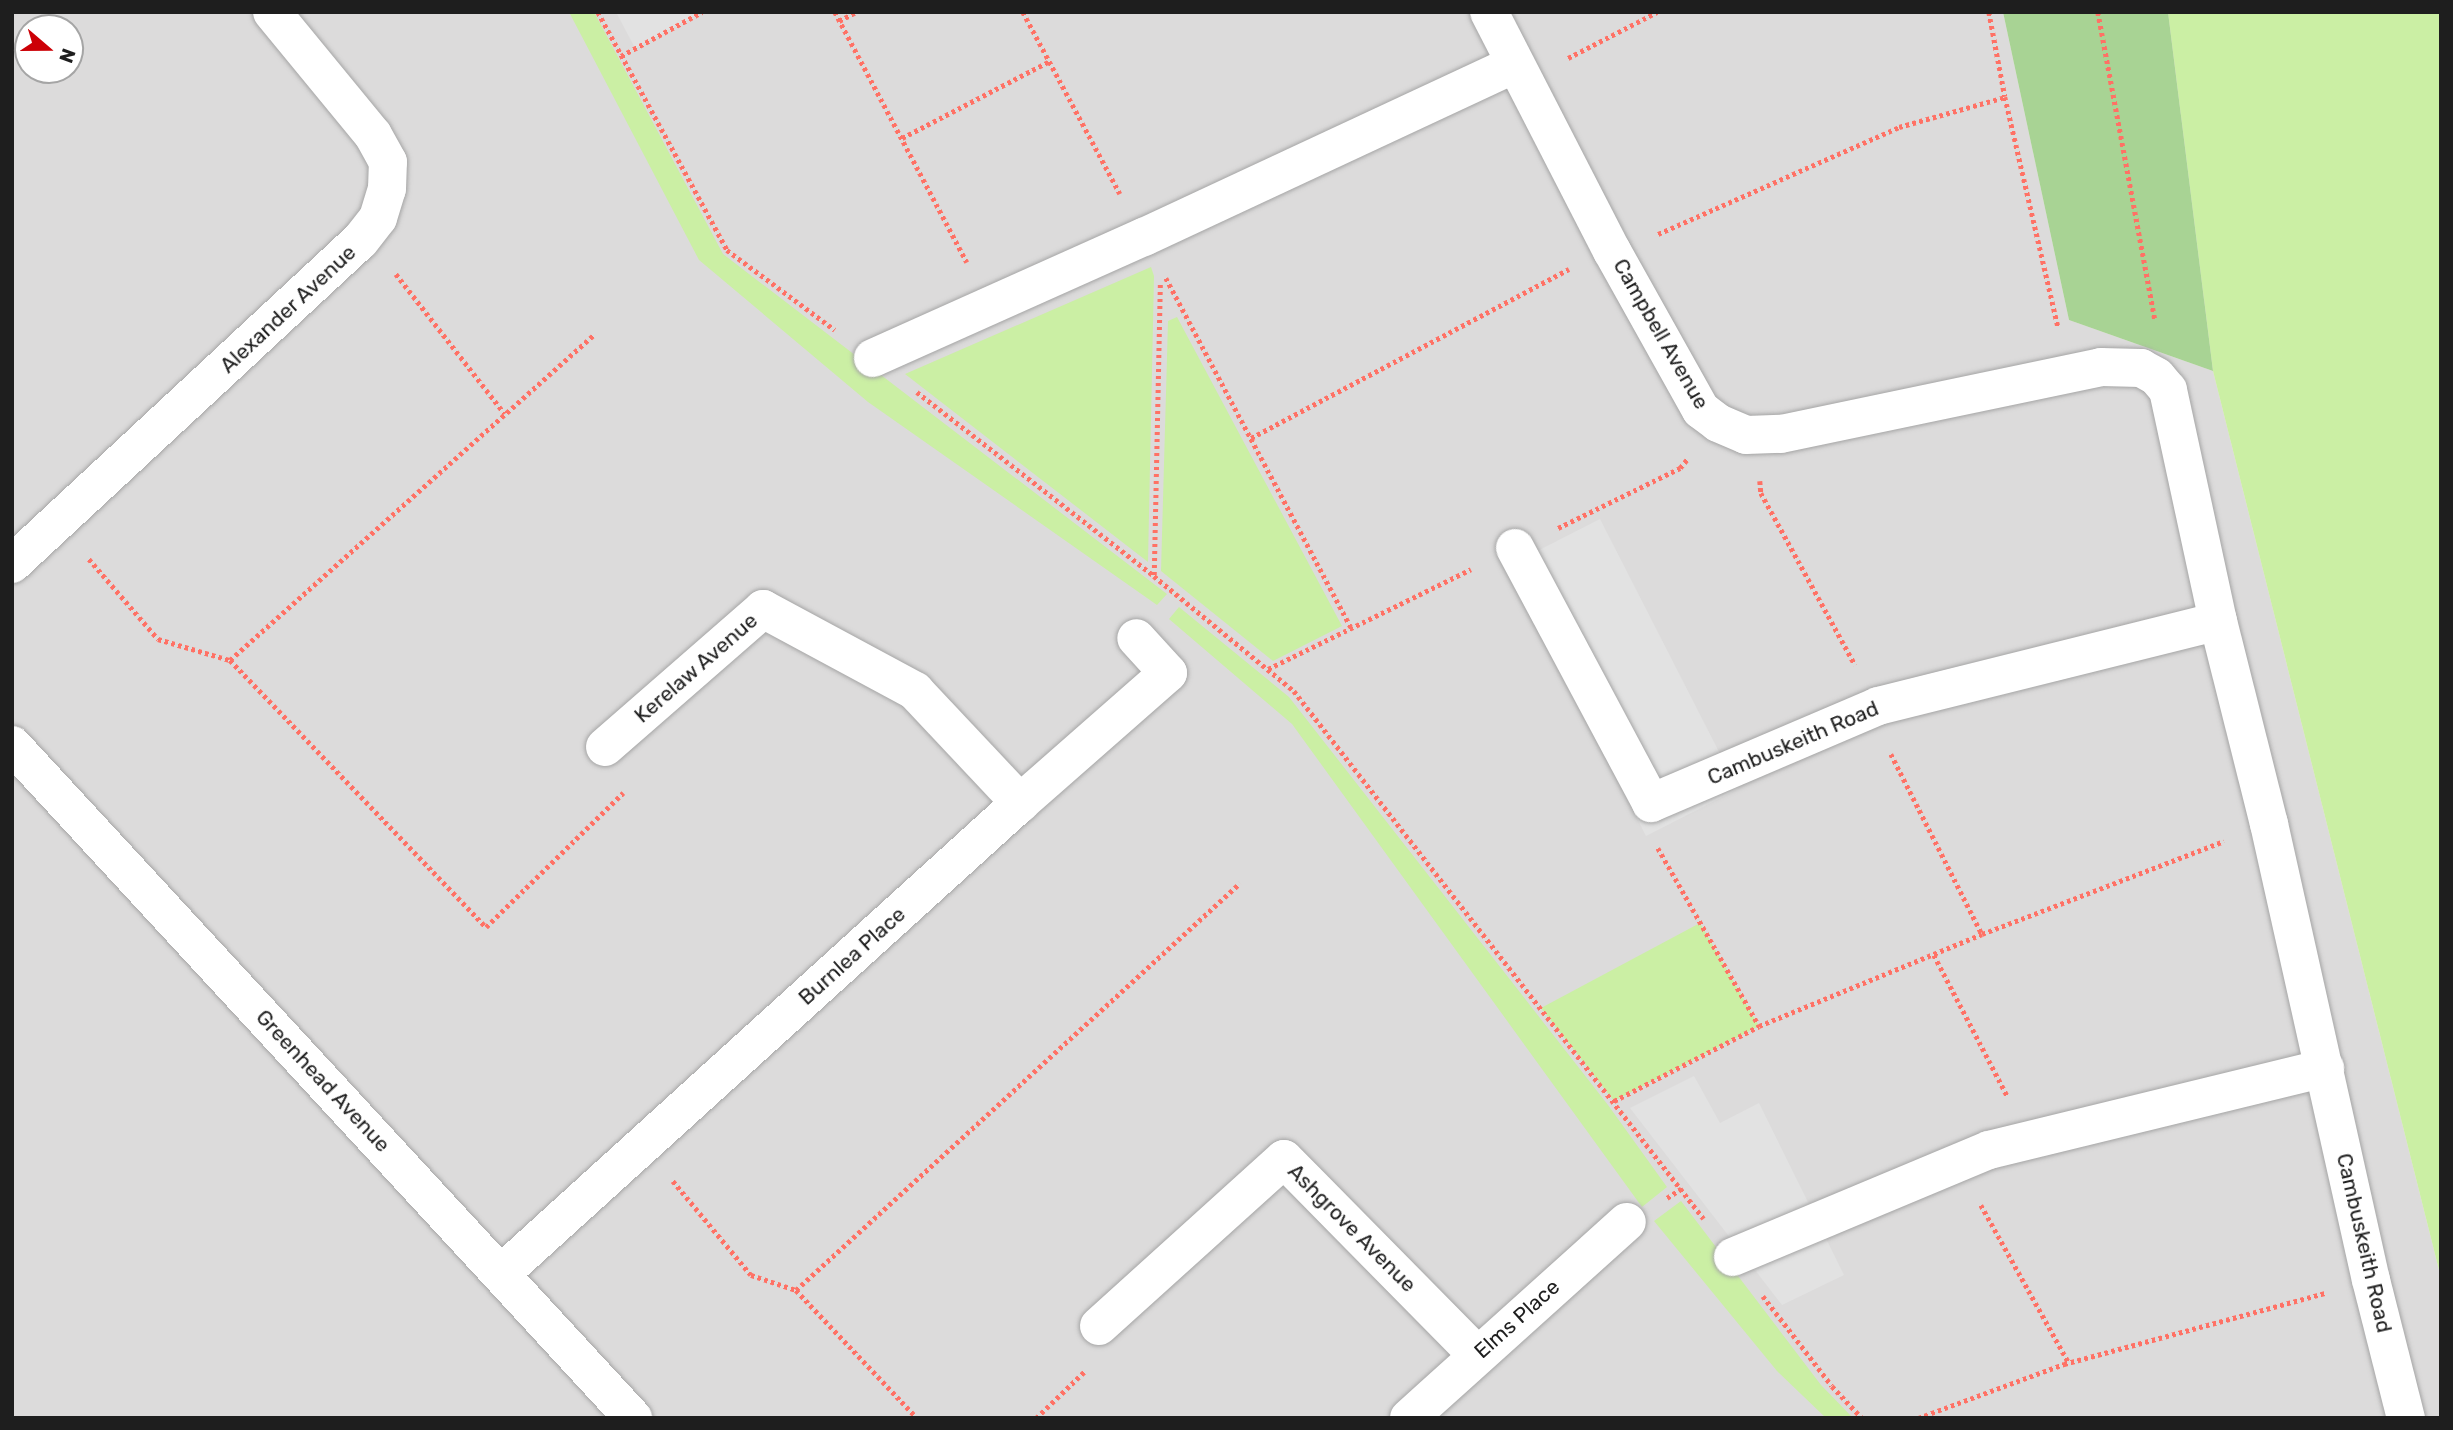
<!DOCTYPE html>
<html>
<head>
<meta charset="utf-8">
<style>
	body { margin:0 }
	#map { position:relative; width:2453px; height:1430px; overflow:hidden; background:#f0ebe3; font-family:Rubik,sans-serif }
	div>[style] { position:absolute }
	.residential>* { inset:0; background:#dcdbdb }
	.grass>* { inset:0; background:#cbefa4 }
	.forest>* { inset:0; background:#a8d394 }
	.parking>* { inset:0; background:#e2e2e2 }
	.path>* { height:4.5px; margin-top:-2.25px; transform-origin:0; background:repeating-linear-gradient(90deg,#ff7165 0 3.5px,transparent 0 7px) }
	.roads { filter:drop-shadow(0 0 2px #a5a5a5) drop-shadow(0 0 2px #a5a5a5) }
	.minor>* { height:38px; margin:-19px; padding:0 19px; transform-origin:19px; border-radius:19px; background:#fff }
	span { translate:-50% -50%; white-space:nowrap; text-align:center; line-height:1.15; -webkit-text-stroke:5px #fff; paint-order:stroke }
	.street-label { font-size:21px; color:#1e1e1e }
	.frame { position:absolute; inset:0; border:14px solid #1e1e1e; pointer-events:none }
	.north { position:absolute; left:14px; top:14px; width:70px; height:70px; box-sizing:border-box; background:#fff; border:2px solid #a5a5a5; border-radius:50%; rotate:110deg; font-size:19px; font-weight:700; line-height:28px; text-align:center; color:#1e1e1e }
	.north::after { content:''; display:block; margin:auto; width:24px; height:32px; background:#cc0006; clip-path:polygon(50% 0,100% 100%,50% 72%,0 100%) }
</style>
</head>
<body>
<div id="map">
	<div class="residential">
		<i style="clip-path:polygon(evenodd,12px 12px,2003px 12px,2069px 320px,2213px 371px,2441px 1278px,2441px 1418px,12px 1418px,12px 12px,28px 28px,70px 28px,70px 70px,28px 70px,28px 28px)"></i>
	</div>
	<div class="grass">
		<i style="clip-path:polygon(569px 12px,594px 12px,723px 254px,1167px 594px,1157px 605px,868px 402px,699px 260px)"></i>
		<i style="clip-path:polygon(2168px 12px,2441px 12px,2441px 1278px,2213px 371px)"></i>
		<i style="clip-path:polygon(1151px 267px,1154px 276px,1148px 562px,905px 374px)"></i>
		<i style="clip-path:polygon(1177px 317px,1342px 626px,1273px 661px,1161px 571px,1168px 321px)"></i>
		<i style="clip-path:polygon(1179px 607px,1289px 697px,1608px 1105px,1667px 1187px,1642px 1207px,1292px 724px,1169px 619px)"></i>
		<i style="clip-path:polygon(1700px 923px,1759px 1026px,1614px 1101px,1541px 1008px)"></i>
		<i style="clip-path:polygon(1681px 1201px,1821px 1385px,1853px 1418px,1826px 1418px,1777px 1371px,1654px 1221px)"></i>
	</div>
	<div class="forest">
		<i style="clip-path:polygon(2003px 12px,2168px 12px,2213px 371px,2069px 320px)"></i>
	</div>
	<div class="parking">
		<i style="clip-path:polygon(616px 12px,702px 12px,635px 48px)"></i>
		<i style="clip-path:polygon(1600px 519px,1738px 789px,1646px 836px,1508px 566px)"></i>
		<i style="clip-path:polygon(1694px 1076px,1720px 1123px,1759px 1103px,1844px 1275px,1782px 1305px,1630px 1108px)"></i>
	</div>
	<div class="path">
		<i style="left:598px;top:12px;width:271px;rotate:61.5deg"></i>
		<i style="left:727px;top:250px;width:134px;rotate:36.5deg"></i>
		<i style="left:835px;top:12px;width:283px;rotate:62.2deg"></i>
		<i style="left:1023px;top:12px;width:206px;rotate:61.9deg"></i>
		<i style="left:1989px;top:12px;width:86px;rotate:79.3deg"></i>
		<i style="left:2005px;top:97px;width:235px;rotate:77deg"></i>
		<i style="left:2098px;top:12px;width:314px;rotate:79.5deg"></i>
		<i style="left:839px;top:21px;width:19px;rotate:-28deg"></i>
		<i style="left:621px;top:56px;width:92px;rotate:-28.5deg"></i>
		<i style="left:1568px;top:58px;width:100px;rotate:-27.3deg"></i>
		<i style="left:902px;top:138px;width:167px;rotate:-27.5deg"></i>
		<i style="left:1658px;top:234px;width:264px;rotate:-23.9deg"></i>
		<i style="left:1899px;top:127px;width:110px;rotate:-15.8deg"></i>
		<i style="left:396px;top:274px;width:177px;rotate:52.1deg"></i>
		<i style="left:1166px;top:278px;width:395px;rotate:62.1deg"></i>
		<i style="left:917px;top:392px;width:300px;rotate:37.8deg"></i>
		<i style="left:1154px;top:576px;width:181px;rotate:39.4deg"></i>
		<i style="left:1294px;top:691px;width:668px;rotate:52.17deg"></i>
		<i style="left:1251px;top:438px;width:360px;rotate:-28deg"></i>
		<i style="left:1760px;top:481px;width:12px;rotate:85deg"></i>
		<i style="left:1761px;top:493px;width:196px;rotate:61.3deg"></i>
		<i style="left:1558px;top:528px;width:136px;rotate:-26.2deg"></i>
		<i style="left:1680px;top:468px;width:13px;rotate:-51deg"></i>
		<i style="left:89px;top:559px;width:106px;rotate:49.2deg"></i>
		<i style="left:158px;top:639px;width:75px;rotate:16.3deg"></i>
		<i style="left:230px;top:660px;width:370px;rotate:46.2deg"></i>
		<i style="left:486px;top:927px;width:192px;rotate:-44.4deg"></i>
		<i style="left:1154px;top:575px;width:292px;rotate:-88.8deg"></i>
		<i style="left:230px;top:660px;width:487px;rotate:-41.8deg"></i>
		<i style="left:1268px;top:669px;width:226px;rotate:-26.2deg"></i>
		<i style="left:1891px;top:754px;width:202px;rotate:63.2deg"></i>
		<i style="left:1658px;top:848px;width:205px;rotate:60.4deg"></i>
		<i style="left:1934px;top:955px;width:160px;rotate:62.5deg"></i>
		<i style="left:1614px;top:1101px;width:163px;rotate:-27.3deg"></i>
		<i style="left:1759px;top:1026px;width:241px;rotate:-22.4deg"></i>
		<i style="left:1982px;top:934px;width:259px;rotate:-21deg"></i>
		<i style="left:673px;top:1181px;width:122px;rotate:50.3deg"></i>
		<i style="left:751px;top:1275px;width:47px;rotate:18.4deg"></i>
		<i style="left:796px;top:1290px;width:176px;rotate:46.6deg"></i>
		<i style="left:1667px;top:1198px;width:17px;rotate:-33deg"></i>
		<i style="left:1981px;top:1205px;width:181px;rotate:60.9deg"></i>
		<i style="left:796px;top:1290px;width:602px;rotate:-42.51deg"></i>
		<i style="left:1763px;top:1296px;width:113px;rotate:52.5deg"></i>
		<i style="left:1832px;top:1386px;width:44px;rotate:46.8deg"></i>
		<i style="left:1036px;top:1418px;width:69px;rotate:-43.8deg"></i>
		<i style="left:1918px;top:1418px;width:156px;rotate:-20.3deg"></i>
		<i style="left:2064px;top:1364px;width:270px;rotate:-15.2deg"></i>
	</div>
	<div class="roads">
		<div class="minor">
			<i style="left:1489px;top:12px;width:269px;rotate:62.8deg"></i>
			<i style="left:1612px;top:251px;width:182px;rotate:60.8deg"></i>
			<i style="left:1701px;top:410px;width:21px;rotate:37deg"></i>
			<i style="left:1718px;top:423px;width:30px;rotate:23deg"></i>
			<i style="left:1746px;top:435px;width:35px;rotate:-2deg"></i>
			<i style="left:1781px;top:434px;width:327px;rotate:-11.8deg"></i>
			<i style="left:2101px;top:367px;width:40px;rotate:1.4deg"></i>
			<i style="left:2141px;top:368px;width:18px;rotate:29deg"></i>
			<i style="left:2157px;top:377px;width:17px;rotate:50deg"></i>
			<i style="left:2168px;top:390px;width:236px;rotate:77.8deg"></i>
			<i style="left:2218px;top:621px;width:209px;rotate:75.9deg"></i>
			<i style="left:2269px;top:824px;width:467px;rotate:77.4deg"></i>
			<i style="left:2371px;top:1280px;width:142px;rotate:75.8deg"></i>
			<i style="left:873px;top:358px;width:297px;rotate:-24.1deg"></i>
			<i style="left:1144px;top:237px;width:409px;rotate:-25deg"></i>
			<i style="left:1515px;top:548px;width:289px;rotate:61.9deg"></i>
			<i style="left:1651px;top:803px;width:247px;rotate:-23.1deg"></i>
			<i style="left:1878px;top:706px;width:350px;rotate:-14deg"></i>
			<i style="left:12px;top:564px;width:475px;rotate:-42.9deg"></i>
			<i style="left:360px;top:241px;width:29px;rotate:-52deg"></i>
			<i style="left:378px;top:218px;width:30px;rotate:-73deg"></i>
			<i style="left:387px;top:189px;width:27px;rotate:-88deg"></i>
			<i style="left:388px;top:162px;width:31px;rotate:-119deg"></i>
			<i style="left:373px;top:135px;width:159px;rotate:-129.4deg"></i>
			<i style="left:12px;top:745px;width:916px;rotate:47.3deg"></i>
			<i style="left:605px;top:747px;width:210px;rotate:-41.1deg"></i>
			<i style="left:763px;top:609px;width:173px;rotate:28.3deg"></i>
			<i style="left:915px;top:691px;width:154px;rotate:46.8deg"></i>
			<i style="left:1733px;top:1257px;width:277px;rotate:-22.7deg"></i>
			<i style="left:1989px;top:1150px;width:346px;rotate:-13.7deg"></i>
			<i style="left:502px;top:1273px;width:699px;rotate:-42.22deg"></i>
			<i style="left:1020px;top:803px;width:197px;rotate:-41.3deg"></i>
			<i style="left:1168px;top:673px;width:47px;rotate:-132.4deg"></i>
			<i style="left:1099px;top:1326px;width:249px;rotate:-42.1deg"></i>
			<i style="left:1284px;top:1159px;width:275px;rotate:45.4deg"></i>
			<i style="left:1409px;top:1418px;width:293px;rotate:-42deg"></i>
		</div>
	</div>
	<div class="street-label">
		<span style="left:288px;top:309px;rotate:-43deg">Alexander Avenue</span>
		<span style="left:1661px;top:334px;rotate:60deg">Campbell Avenue</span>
		<span style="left:696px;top:668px;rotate:-41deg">Kerelaw Avenue</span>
		<span style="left:1793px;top:743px;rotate:-23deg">Cambuskeith Road</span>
		<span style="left:852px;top:956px;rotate:-42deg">Burnlea Place</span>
		<span style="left:323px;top:1081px;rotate:47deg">Greenhead Avenue</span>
		<span style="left:1352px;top:1228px;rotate:45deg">Ashgrove Avenue</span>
		<span style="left:2364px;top:1243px;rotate:77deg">Cambuskeith Road</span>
		<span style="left:1517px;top:1319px;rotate:-42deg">Elms Place</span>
	</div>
	<div class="frame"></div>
	<div class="north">N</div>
</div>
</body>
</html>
